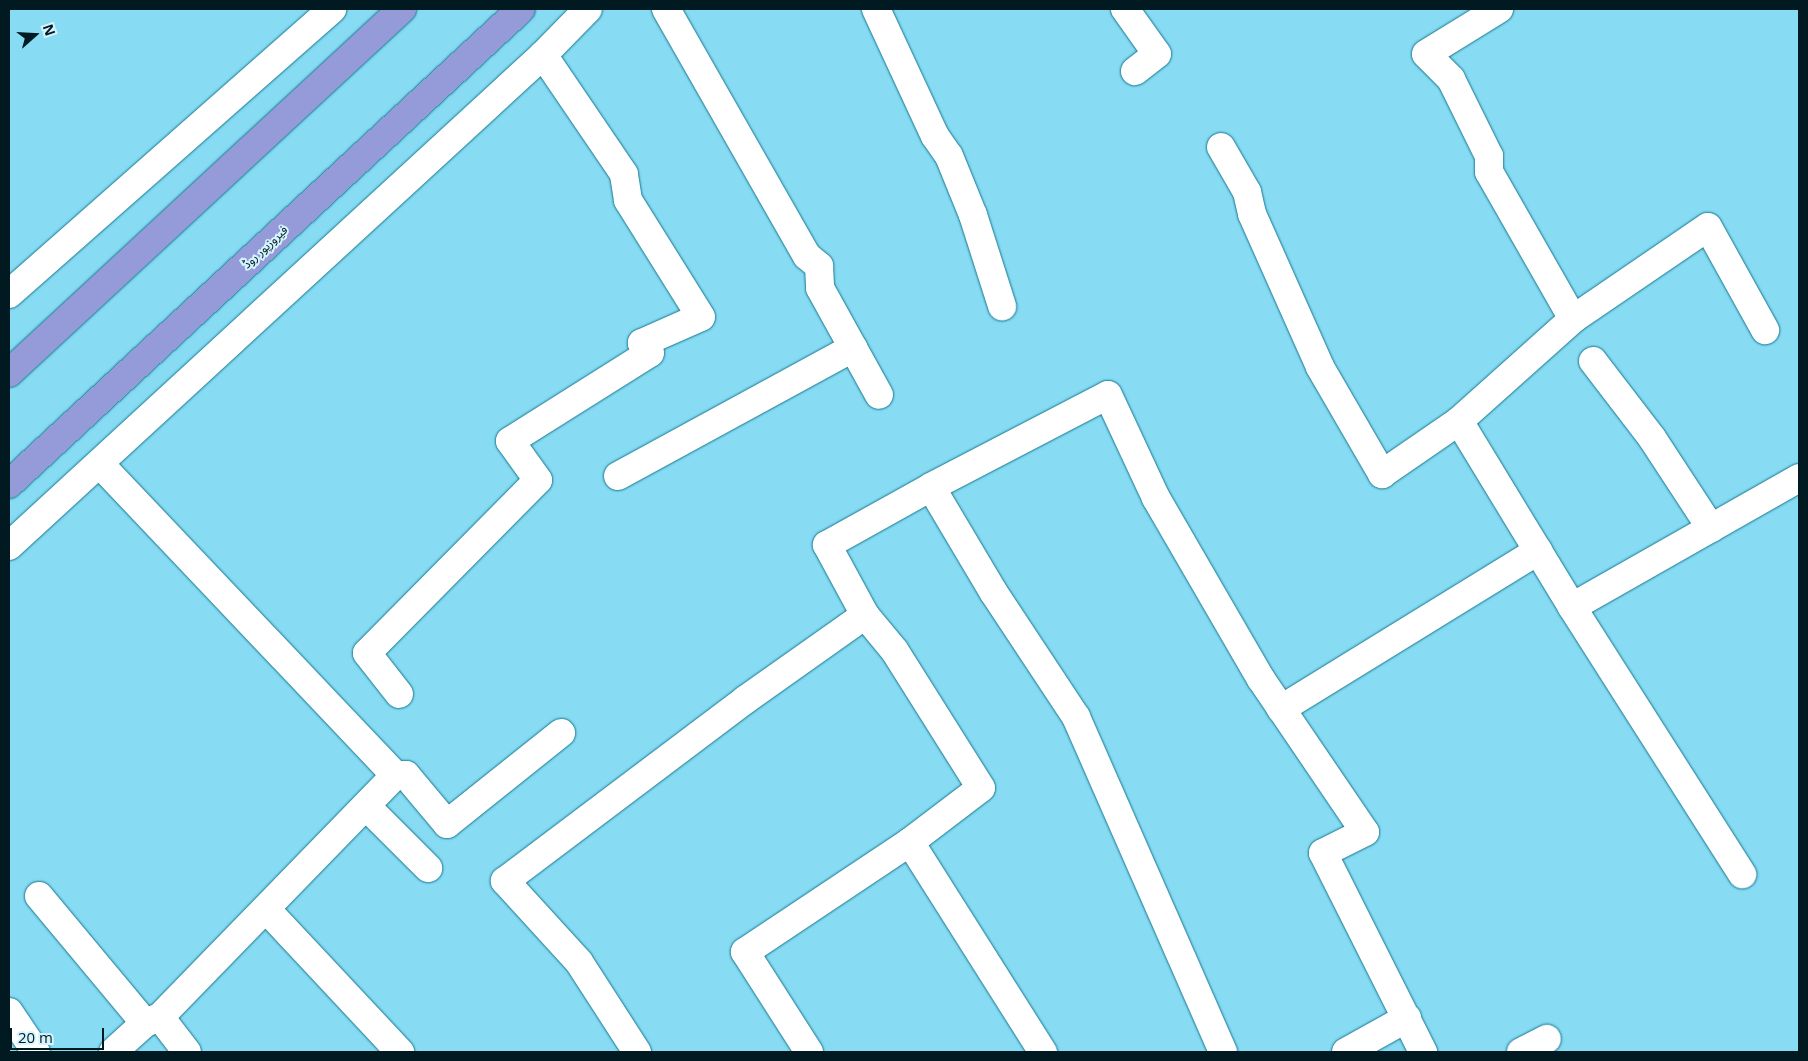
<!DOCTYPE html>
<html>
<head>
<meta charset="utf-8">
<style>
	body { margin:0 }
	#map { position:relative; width:1808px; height:1061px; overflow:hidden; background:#87dcf4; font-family:"Open Sans","Noto Sans Arabic",sans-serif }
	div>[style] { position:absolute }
	.roads { filter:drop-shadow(0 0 1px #18778d) drop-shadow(0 0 1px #18778d) }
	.minor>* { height:28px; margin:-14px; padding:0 14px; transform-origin:14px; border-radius:14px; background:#fff }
	.trunk>* { height:28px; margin:-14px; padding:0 14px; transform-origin:14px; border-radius:14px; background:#949bd8 }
	span { translate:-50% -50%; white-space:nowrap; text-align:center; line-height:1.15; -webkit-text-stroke:4px #d5f4fe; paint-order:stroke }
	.street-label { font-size:12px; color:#011a21 }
	.frame { position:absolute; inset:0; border:10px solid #011a21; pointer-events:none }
	.north { position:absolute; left:10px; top:10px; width:50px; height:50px; -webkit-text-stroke:4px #d5f4fe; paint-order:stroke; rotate:71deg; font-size:14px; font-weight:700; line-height:20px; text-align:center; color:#011a21 }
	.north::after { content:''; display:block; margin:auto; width:18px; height:22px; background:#011a21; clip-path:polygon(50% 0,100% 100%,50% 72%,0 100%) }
	.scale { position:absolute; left:10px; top:1028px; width:94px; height:22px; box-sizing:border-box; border:2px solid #011a21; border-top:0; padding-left:6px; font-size:15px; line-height:18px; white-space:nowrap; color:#011a21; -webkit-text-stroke:4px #d5f4fe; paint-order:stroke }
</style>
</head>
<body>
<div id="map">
	<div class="roads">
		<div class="minor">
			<i style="left:666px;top:9px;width:284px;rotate:60.3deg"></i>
			<i style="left:807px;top:256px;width:16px;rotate:40deg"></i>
			<i style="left:819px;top:266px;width:22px;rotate:87deg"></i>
			<i style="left:820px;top:288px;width:122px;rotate:61.1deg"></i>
			<i style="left:876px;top:9px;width:140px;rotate:65.1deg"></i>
			<i style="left:935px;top:136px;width:24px;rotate:55deg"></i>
			<i style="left:949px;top:156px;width:64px;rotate:67.9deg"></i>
			<i style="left:973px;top:215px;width:96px;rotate:72.3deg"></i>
			<i style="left:1125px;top:9px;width:55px;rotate:54.6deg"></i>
			<i style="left:1157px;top:54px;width:28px;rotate:142deg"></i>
			<i style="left:1221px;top:147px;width:52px;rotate:60deg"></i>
			<i style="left:1247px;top:192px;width:23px;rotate:77deg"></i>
			<i style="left:1252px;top:214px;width:167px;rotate:66deg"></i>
			<i style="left:1320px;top:367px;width:124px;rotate:59.9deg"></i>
			<i style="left:1382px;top:474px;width:93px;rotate:-34.5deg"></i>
			<i style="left:1459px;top:421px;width:153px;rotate:-41.8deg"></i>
			<i style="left:1573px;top:319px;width:169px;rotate:-119.7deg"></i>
			<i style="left:1489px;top:172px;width:16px;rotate:-90deg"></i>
			<i style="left:1489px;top:156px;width:86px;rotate:-116.3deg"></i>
			<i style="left:1451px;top:79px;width:35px;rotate:-135deg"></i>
			<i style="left:1426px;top:54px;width:86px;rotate:-31.7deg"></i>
			<i style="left:9px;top:294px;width:431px;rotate:-41.4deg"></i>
			<i style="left:1573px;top:319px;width:163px;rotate:-34.3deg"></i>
			<i style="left:1708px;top:227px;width:118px;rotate:61deg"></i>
			<i style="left:1593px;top:361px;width:97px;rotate:52.5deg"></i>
			<i style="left:1652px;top:438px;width:108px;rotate:56.8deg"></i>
			<i style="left:1459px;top:421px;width:218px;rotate:58.7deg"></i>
			<i style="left:1572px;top:607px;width:261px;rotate:-29.6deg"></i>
			<i style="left:618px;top:476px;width:268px;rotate:-28.6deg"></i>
			<i style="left:931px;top:487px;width:199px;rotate:-27.5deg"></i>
			<i style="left:1108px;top:395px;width:114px;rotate:65deg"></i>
			<i style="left:1156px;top:498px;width:209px;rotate:59.9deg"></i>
			<i style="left:1261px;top:679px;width:185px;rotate:55.8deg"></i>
			<i style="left:1365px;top:832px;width:47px;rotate:153.4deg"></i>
			<i style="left:1323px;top:853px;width:223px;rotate:63.3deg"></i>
			<i style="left:9px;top:546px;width:725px;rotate:-42.6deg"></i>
			<i style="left:543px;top:55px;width:64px;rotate:-45.6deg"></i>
			<i style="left:1572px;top:607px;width:317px;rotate:57.5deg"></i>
			<i style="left:399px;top:694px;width:52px;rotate:-128deg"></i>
			<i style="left:367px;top:653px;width:243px;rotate:-45.3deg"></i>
			<i style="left:538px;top:480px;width:48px;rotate:-125.7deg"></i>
			<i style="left:510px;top:441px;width:165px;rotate:-32.2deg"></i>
			<i style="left:650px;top:353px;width:13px;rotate:-129deg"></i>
			<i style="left:642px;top:343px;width:64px;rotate:-23.8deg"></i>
			<i style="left:701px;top:317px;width:138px;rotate:-122deg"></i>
			<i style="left:628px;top:200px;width:26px;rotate:-99deg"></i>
			<i style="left:624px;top:174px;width:144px;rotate:-124.2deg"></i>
			<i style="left:1281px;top:709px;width:302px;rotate:-31.6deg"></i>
			<i style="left:395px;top:775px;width:11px"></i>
			<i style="left:406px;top:775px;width:64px;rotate:50.1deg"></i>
			<i style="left:447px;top:824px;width:146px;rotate:-38.6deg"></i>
			<i style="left:366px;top:806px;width:88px;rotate:45deg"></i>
			<i style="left:910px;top:842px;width:249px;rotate:57.7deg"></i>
			<i style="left:39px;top:896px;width:165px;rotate:50.2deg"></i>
			<i style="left:145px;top:1023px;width:16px;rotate:-22deg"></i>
			<i style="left:160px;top:1017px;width:337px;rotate:-45.8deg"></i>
			<i style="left:395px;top:775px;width:429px;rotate:-133.5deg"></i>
			<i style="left:267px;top:910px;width:195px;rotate:46.9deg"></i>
			<i style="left:9px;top:1012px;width:48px;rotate:56deg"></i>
			<i style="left:160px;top:1017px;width:44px;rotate:52.4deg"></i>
			<i style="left:113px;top:1052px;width:43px;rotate:-42.2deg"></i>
			<i style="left:637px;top:1052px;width:107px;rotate:-122.8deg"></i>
			<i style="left:579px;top:962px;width:110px;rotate:-132.4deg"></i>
			<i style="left:505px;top:881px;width:301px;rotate:-37deg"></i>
			<i style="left:745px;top:700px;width:147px;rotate:-35.3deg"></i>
			<i style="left:865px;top:615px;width:80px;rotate:-118.5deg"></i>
			<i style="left:827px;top:545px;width:119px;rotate:-29.1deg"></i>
			<i style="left:931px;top:487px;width:123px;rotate:59.3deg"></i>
			<i style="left:994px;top:593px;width:149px;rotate:56.5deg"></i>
			<i style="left:1076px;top:717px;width:366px;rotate:66.3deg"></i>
			<i style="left:809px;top:1052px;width:119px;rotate:-122.6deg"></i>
			<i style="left:745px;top:952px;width:198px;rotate:-33.7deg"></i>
			<i style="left:910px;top:842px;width:89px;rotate:-37.3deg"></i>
			<i style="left:981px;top:788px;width:163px;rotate:-122.2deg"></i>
			<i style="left:894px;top:650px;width:45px;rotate:-129.6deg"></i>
			<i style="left:1346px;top:1052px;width:70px;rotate:-29.1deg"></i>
			<i style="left:1521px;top:1052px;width:29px;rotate:-27deg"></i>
		</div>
		<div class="trunk">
			<i style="left:9px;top:373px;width:536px;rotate:-42.81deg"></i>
			<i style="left:9px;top:484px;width:698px;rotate:-42.85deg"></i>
		</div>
	</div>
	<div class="street-label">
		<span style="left:265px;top:247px;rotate:-43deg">فیروزپور روڈ</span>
	</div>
	<div class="frame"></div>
	<div class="north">N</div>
	<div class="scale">20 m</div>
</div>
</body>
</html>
